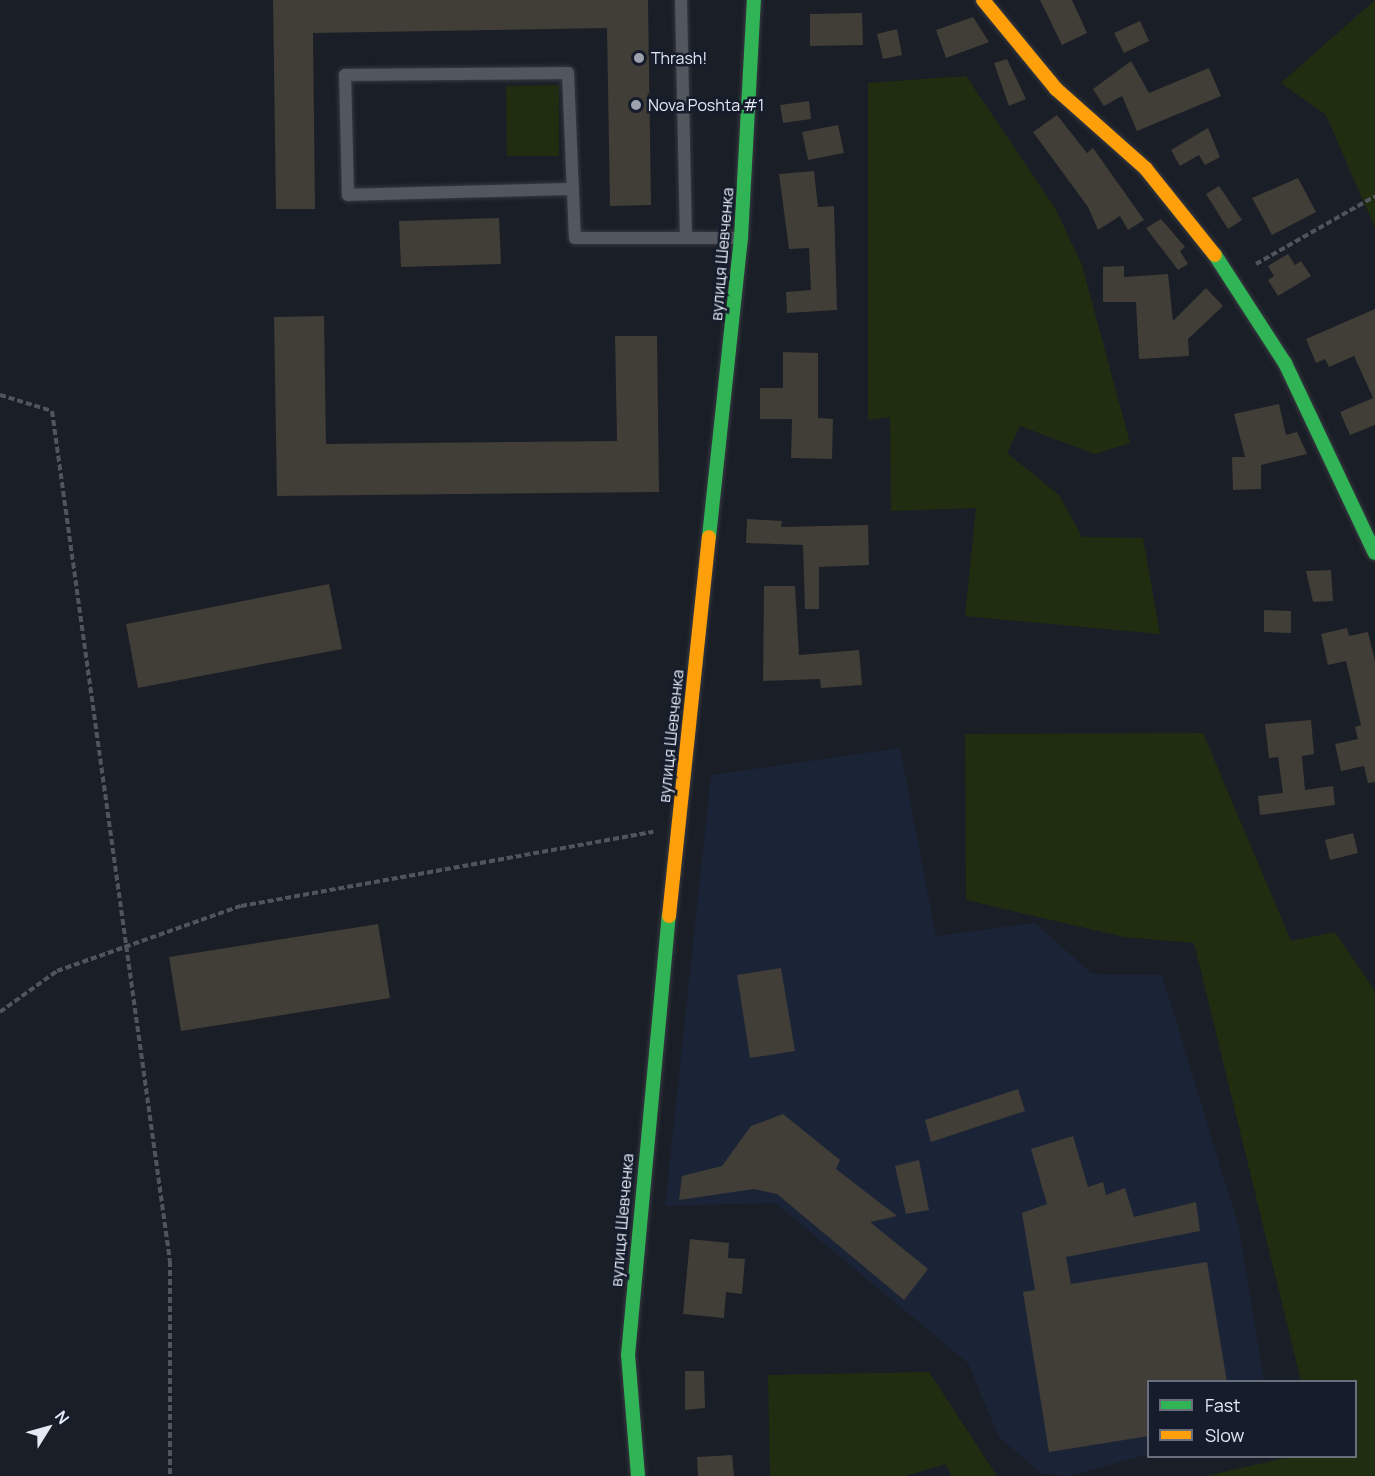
<!DOCTYPE html>
<html>
<head>
<meta charset="utf-8">
<style>
	body { margin:0 }
	#map { position:relative; width:1375px; height:1476px; overflow:hidden; background:#1a1e26; font-family:Manrope,sans-serif }
	div>[style] { position:absolute }
	.built>* { inset:0; background:#1b2436 }
	.green>* { inset:0; background:#202d10 }
	.building>* { inset:0; background:#413d37 }
	.path>* { height:4px; margin-top:-2px; transform-origin:0; background:repeating-linear-gradient(90deg,#51545a 0 6px,transparent 0 9px) }
	.roads { filter:drop-shadow(0 0 2px #363940) drop-shadow(0 0 2px #363940) }
	.lane>* { height:12px; margin:-6px; padding:0 6px; transform-origin:6px; border-radius:6px; background:#52565d }
	.fast>* { height:14px; margin:-7px; padding:0 7px; transform-origin:7px; border-radius:7px; background:#30b455 }
	.slow>* { height:14px; margin:-7px; padding:0 7px; transform-origin:7px; border-radius:7px; background:#ff9f0a }
	.dots>* { width:16px; height:16px; translate:-50% -50%; box-sizing:border-box; border:3px solid #151c2b; border-radius:50% }
	span { translate:-50% -50%; white-space:nowrap; text-align:center; line-height:1.15; -webkit-text-stroke:5px #151c2b; paint-order:stroke }
	.poi-label { font-size:16px; color:#e4e9f4 }
	.left { translate:0 -50%; text-align:left }
	.street-label { font-size:16px; color:#e4e9f4 }
	.legend { position:absolute; left:1147px; top:1380px; width:210px; height:78px; box-sizing:border-box; background:#151c2b; border:2px solid #686e7b; margin:0; padding:8px 10px; list-style:none; font-size:18px; color:#e4e9f4 }
	.legend li { display:flex; align-items:center; gap:12px; height:30px }
	.legend b { width:30px; border:2px solid #686e7b }
	.north { position:absolute; left:18px; top:1398px; width:60px; height:60px; -webkit-text-stroke:4px #151c2b; paint-order:stroke; rotate:53deg; font-size:16px; font-weight:700; line-height:24px; text-align:center; color:#e4e9f4 }
	.north::after { content:''; display:block; margin:auto; width:21px; height:27px; background:#e4e9f4; clip-path:polygon(50% 0,100% 100%,50% 72%,0 100%) }
</style>
</head>
<body>
<div id="map">
	<div class="built">
		<i style="clip-path:polygon(900px 748px,936px 936px,1035px 923px,1092px 974px,1162px 975px,1239px 1228px,1264px 1381px,1148px 1382px,1148px 1454px,1070px 1476px,1042px 1474px,999px 1437px,968px 1363px,775px 1203px,665px 1206px,711px 775px)"></i>
	</div>
	<div class="green">
		<i style="clip-path:polygon(1375px 0,1375px 228px,1326px 115px,1281px 83px)"></i>
		<i style="clip-path:polygon(966px 76px,1055px 208px,1082px 265px,1130px 443px,1095px 454px,1020px 426px,1007px 453px,1059px 495px,1082px 537px,1143px 538px,1160px 634px,965px 616px,976px 508px,891px 511px,890px 417px,868px 420px,868px 83px)"></i>
		<i style="clip-path:polygon(559px 85px,559px 156px,507px 156px,506px 86px)"></i>
		<i style="clip-path:polygon(1203px 733px,1291px 941px,1335px 932px,1375px 991px,1375px 1476px,1206px 1476px,1289px 1457px,1356px 1456px,1356px 1382px,1301px 1381px,1194px 943px,1124px 937px,966px 900px,965px 734px)"></i>
		<i style="clip-path:polygon(929px 1372px,997px 1476px,952px 1476px,945px 1464px,905px 1476px,770px 1476px,768px 1375px)"></i>
	</div>
	<div class="building">
		<i style="clip-path:polygon(273px 0,648px 0,651px 205px,610px 206px,607px 28px,313px 33px,315px 209px,276px 209px)"></i>
		<i style="clip-path:polygon(1040px 0,1072px 0,1087px 33px,1062px 45px)"></i>
		<i style="clip-path:polygon(862px 13px,863px 45px,810px 46px,810px 14px)"></i>
		<i style="clip-path:polygon(973px 17px,989px 42px,946px 58px,936px 30px)"></i>
		<i style="clip-path:polygon(1140px 21px,1149px 41px,1124px 53px,1114px 33px)"></i>
		<i style="clip-path:polygon(897px 29px,902px 55px,883px 59px,877px 34px)"></i>
		<i style="clip-path:polygon(1007px 59px,1026px 99px,1009px 106px,994px 63px)"></i>
		<i style="clip-path:polygon(1131px 61px,1149px 93px,1209px 68px,1221px 96px,1137px 131px,1122px 96px,1104px 106px,1093px 89px)"></i>
		<i style="clip-path:polygon(809px 101px,811px 119px,783px 123px,780px 105px)"></i>
		<i style="clip-path:polygon(1057px 115px,1087px 153px,1093px 148px,1144px 220px,1128px 230px,1120px 216px,1098px 230px,1088px 207px,1033px 132px)"></i>
		<i style="clip-path:polygon(838px 125px,844px 153px,808px 160px,802px 132px)"></i>
		<i style="clip-path:polygon(1208px 128px,1220px 157px,1205px 165px,1199px 155px,1180px 166px,1171px 150px)"></i>
		<i style="clip-path:polygon(814px 171px,818px 207px,834px 206px,837px 310px,787px 313px,786px 292px,811px 290px,809px 248px,789px 249px,779px 174px)"></i>
		<i style="clip-path:polygon(1298px 178px,1316px 212px,1272px 235px,1252px 198px)"></i>
		<i style="clip-path:polygon(1219px 186px,1242px 220px,1228px 229px,1206px 194px)"></i>
		<i style="clip-path:polygon(499px 218px,501px 264px,401px 267px,399px 221px)"></i>
		<i style="clip-path:polygon(1161px 219px,1185px 247px,1180px 251px,1188px 264px,1178px 270px,1146px 228px)"></i>
		<i style="clip-path:polygon(1288px 254px,1295px 265px,1301px 261px,1311px 276px,1278px 296px,1268px 280px,1274px 276px,1268px 266px)"></i>
		<i style="clip-path:polygon(1124px 266px,1124px 277px,1168px 274px,1173px 321px,1206px 288px,1223px 306px,1188px 339px,1189px 356px,1139px 359px,1136px 302px,1103px 302px,1103px 267px)"></i>
		<i style="clip-path:polygon(1375px 309px,1375px 425px,1350px 435px,1340px 412px,1373px 398px,1354px 356px,1329px 367px,1325px 359px,1316px 363px,1306px 339px)"></i>
		<i style="clip-path:polygon(324px 316px,326px 444px,617px 441px,615px 336px,657px 336px,659px 492px,277px 496px,274px 317px)"></i>
		<i style="clip-path:polygon(783px 352px,818px 353px,818px 418px,833px 419px,832px 459px,791px 458px,792px 419px,760px 419px,760px 388px,783px 388px)"></i>
		<i style="clip-path:polygon(1279px 404px,1286px 435px,1297px 432px,1307px 454px,1261px 465px,1261px 489px,1233px 490px,1232px 457px,1245px 457px,1234px 414px)"></i>
		<i style="clip-path:polygon(747px 519px,782px 521px,781px 527px,868px 525px,869px 565px,819px 567px,819px 609px,805px 609px,803px 545px,746px 543px)"></i>
		<i style="clip-path:polygon(1331px 570px,1333px 601px,1313px 602px,1306px 571px)"></i>
		<i style="clip-path:polygon(329px 584px,342px 649px,138px 688px,126px 624px)"></i>
		<i style="clip-path:polygon(764px 586px,795px 586px,799px 655px,859px 650px,862px 685px,821px 688px,820px 679px,763px 681px)"></i>
		<i style="clip-path:polygon(1264px 610px,1291px 611px,1291px 633px,1264px 632px)"></i>
		<i style="clip-path:polygon(1347px 628px,1349px 636px,1368px 632px,1375px 661px,1375px 782px,1368px 783px,1364px 766px,1341px 771px,1335px 744px,1358px 739px,1355px 727px,1361px 725px,1346px 661px,1328px 665px,1321px 634px)"></i>
		<i style="clip-path:polygon(1311px 720px,1314px 754px,1302px 756px,1305px 790px,1333px 786px,1335px 805px,1260px 815px,1258px 796px,1283px 793px,1278px 757px,1269px 758px,1265px 724px)"></i>
		<i style="clip-path:polygon(1353px 833px,1358px 853px,1330px 860px,1325px 840px)"></i>
		<i style="clip-path:polygon(378px 924px,390px 998px,181px 1031px,169px 957px)"></i>
		<i style="clip-path:polygon(781px 968px,795px 1051px,750px 1058px,737px 975px)"></i>
		<i style="clip-path:polygon(1018px 1089px,1025px 1111px,931px 1142px,925px 1120px)"></i>
		<i style="clip-path:polygon(783px 1114px,840px 1160px,836px 1169px,897px 1216px,870px 1222px,928px 1269px,904px 1300px,777px 1194px,754px 1189px,679px 1200px,682px 1176px,722px 1166px,751px 1126px)"></i>
		<i style="clip-path:polygon(1073px 1136px,1088px 1187px,1103px 1182px,1106px 1195px,1125px 1188px,1134px 1217px,1196px 1202px,1200px 1231px,1066px 1257px,1071px 1284px,1207px 1262px,1227px 1382px,1149px 1382px,1149px 1436px,1049px 1452px,1023px 1292px,1035px 1290px,1022px 1213px,1047px 1204px,1031px 1149px)"></i>
		<i style="clip-path:polygon(919px 1160px,929px 1210px,906px 1214px,895px 1166px)"></i>
		<i style="clip-path:polygon(690px 1239px,729px 1243px,728px 1258px,745px 1259px,742px 1294px,726px 1292px,724px 1318px,683px 1314px)"></i>
		<i style="clip-path:polygon(685px 1371px,704px 1371px,705px 1408px,685px 1410px)"></i>
		<i style="clip-path:polygon(732px 1455px,734px 1476px,698px 1476px,697px 1457px)"></i>
	</div>
	<div class="path">
		<i style="left:1256px;top:264px;width:137px;rotate:-29.7deg"></i>
		<i style="left:0;top:395px;width:54px;rotate:17.1deg"></i>
		<i style="left:52px;top:411px;width:858px;rotate:82.1deg"></i>
		<i style="left:170px;top:1261px;width:215px;rotate:90deg"></i>
		<i style="left:0;top:1012px;width:70px;rotate:-35.7deg"></i>
		<i style="left:57px;top:971px;width:195px;rotate:-19.5deg"></i>
		<i style="left:241px;top:906px;width:419px;rotate:-10.2deg"></i>
	</div>
	<div class="roads">
		<div class="lane">
			<i style="left:681px;top:0;width:234px;rotate:88.8deg"></i>
			<i style="left:572px;top:189px;width:224px;rotate:178.5deg"></i>
			<i style="left:348px;top:195px;width:120px;rotate:-91.4deg"></i>
			<i style="left:345px;top:75px;width:223px;rotate:-0.5deg"></i>
			<i style="left:568px;top:73px;width:165px;rotate:87.6deg"></i>
			<i style="left:575px;top:238px;width:165px"></i>
		</div>
		<div class="fast">
			<i style="left:1215px;top:255px;width:129px;rotate:57.1deg"></i>
			<i style="left:1285px;top:363px;width:210px;rotate:64.7deg"></i>
			<i style="left:709px;top:537px;width:301px;rotate:-83.9deg"></i>
			<i style="left:741px;top:238px;width:238px;rotate:-86.9deg"></i>
			<i style="left:638px;top:1476px;width:121px;rotate:-94.7deg"></i>
			<i style="left:628px;top:1355px;width:441px;rotate:-84.7deg"></i>
		</div>
		<div class="slow">
			<i style="left:983px;top:0;width:115px;rotate:50.6deg"></i>
			<i style="left:1056px;top:89px;width:120px;rotate:41.6deg"></i>
			<i style="left:1146px;top:169px;width:110px;rotate:51.3deg"></i>
			<i style="left:669px;top:916px;width:381px;rotate:-84deg"></i>
		</div>
	</div>
	<div class="dots">
		<i style="left:639px;top:58px;background:#9da2ac"></i>
		<i style="left:636px;top:105px;background:#9da2ac"></i>
	</div>
	<div class="poi-label">
		<span class="left" style="left:651px;top:58px">Thrash!</span>
		<span class="left" style="left:648px;top:105px">Nova Poshta #1</span>
	</div>
	<div class="street-label">
		<span style="left:722px;top:254px;rotate:-85deg">вулиця Шевченка</span>
		<span style="left:671px;top:736px;rotate:-84deg">вулиця Шевченка</span>
		<span style="left:622px;top:1220px;rotate:-85deg">вулиця Шевченка</span>
	</div>
	<ul class="legend">
	<li><b style="height:8px;background:#30b455"></b>Fast</li>
	<li><b style="height:8px;background:#ff9f0a"></b>Slow</li>
	</ul>
	<div class="north">N</div>
</div>
</body>
</html>
